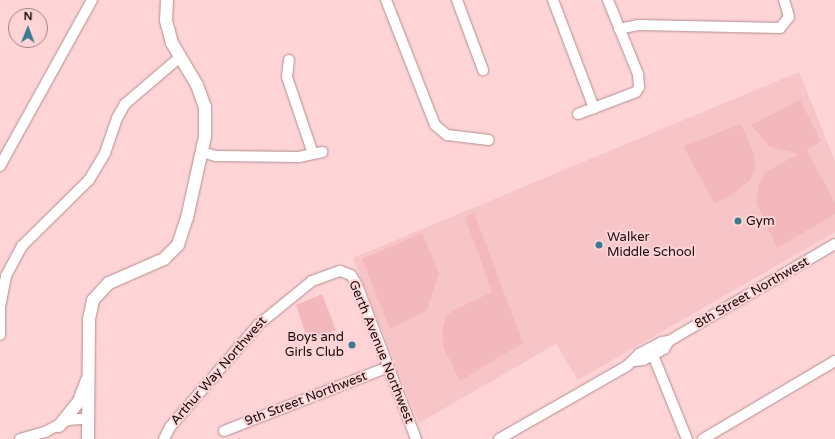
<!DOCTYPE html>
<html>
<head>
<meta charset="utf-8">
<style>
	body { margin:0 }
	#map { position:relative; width:835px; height:439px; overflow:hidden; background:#fed4d6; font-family:"Varela Round",sans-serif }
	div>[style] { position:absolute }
	.built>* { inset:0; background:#f7c5c7 }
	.green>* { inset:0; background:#f3b8bb }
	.roads { filter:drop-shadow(0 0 1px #b48d8e) drop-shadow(0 0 1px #b48d8e) }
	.minor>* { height:10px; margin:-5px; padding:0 5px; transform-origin:5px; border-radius:5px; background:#fff }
	.tertiary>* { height:12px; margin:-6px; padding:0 6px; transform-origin:6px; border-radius:6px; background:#fff }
	.dots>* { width:11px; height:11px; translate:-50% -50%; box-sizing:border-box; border:2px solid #fed4d6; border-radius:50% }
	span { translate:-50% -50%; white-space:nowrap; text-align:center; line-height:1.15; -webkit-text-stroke:4px #fed4d6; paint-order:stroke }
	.poi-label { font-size:13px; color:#180a0b }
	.left { translate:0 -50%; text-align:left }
	.right { translate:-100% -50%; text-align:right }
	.street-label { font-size:13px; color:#180a0b }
	.north { position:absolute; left:8px; top:8px; width:40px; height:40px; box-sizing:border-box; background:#fed4d6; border:1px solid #a28385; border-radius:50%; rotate:1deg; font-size:11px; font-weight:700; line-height:16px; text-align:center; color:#180a0b }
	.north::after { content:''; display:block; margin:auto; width:14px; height:18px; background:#3b7a8f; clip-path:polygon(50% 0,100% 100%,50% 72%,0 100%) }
</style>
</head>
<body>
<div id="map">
	<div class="built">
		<i style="clip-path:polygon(799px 72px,835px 161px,835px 232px,578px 380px,556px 344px,419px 423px,353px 258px)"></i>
	</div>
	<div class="green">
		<i style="clip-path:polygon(800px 100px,821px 141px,807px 150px,835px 203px,835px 214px,777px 248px,756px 202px,759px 185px,765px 172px,799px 154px,770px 147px,751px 125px)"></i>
		<i style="clip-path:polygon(741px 124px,754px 153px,755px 168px,750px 180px,732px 195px,714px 203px,683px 146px)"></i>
		<i style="clip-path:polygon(474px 213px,523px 343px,460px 381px,444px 348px,442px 330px,446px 316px,454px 310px,492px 292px,465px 217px)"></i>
		<i style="clip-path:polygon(422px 233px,439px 273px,427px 310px,390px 329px,362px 259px)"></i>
		<i style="clip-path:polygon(322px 294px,336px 330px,308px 341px,296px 305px)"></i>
	</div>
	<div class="roads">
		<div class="minor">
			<i style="left:386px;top:0;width:134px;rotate:68.6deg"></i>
			<i style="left:435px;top:125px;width:16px;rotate:40deg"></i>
			<i style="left:447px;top:135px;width:42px;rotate:6.8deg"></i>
			<i style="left:457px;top:0;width:75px;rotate:69.6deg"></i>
			<i style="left:553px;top:0;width:116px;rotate:69.2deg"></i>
			<i style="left:619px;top:29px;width:19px;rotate:-12deg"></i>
			<i style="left:638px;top:25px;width:142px;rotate:1.2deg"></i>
			<i style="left:780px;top:28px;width:14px;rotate:-51deg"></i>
			<i style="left:789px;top:17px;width:18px;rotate:-106deg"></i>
			<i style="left:289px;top:60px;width:17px;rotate:97deg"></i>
			<i style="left:287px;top:77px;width:81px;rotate:71.3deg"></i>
			<i style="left:578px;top:114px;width:62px;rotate:-20.8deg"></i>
			<i style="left:636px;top:92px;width:6px;rotate:-59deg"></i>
			<i style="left:639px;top:87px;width:13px;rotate:-94deg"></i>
			<i style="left:638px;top:74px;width:80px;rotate:-112.1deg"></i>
			<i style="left:201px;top:152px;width:16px;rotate:15deg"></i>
			<i style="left:216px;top:156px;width:83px;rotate:0.7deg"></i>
			<i style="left:299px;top:157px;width:24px;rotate:-12deg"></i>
			<i style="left:0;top:166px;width:190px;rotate:-61deg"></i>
			<i style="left:0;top:307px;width:32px;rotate:-79deg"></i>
			<i style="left:6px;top:276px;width:34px;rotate:-62deg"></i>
			<i style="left:22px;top:246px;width:94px;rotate:-44.6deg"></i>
			<i style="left:89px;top:180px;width:31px;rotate:-59deg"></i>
			<i style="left:105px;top:153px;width:37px;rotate:-71deg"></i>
			<i style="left:117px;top:118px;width:16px;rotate:-60deg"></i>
			<i style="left:125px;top:104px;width:72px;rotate:-40.5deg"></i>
			<i style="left:0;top:309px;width:26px;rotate:90deg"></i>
			<i style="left:653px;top:355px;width:91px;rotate:68deg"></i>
			<i style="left:634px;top:361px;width:9px;rotate:-6deg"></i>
			<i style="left:643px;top:360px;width:24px;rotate:-28deg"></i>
			<i style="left:664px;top:349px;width:9px;rotate:-58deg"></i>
			<i style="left:224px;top:431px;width:176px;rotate:-21.3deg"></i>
			<i style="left:20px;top:439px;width:26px;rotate:-16deg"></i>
			<i style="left:45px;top:432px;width:26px;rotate:-28deg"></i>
			<i style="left:68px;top:420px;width:21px;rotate:-5deg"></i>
			<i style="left:164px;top:439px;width:13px;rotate:-63deg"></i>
			<i style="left:170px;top:427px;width:135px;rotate:-49.2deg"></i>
			<i style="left:258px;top:325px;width:70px;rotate:-39.2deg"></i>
			<i style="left:312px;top:281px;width:30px;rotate:-20deg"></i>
			<i style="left:340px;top:271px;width:12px;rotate:20deg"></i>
			<i style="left:351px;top:275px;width:12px;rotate:59deg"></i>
			<i style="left:357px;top:285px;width:165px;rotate:69deg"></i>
			<i style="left:499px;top:439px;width:147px;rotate:-29.7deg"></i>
			<i style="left:627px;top:366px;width:17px;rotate:-45deg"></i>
			<i style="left:639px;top:354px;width:26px;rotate:-28deg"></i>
			<i style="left:662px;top:342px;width:7px;rotate:-8deg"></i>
			<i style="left:669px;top:341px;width:192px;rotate:-30.3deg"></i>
			<i style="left:703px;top:439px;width:153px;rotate:-30.6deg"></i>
		</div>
		<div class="tertiary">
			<i style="left:59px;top:426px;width:32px;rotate:-51deg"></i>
			<i style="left:79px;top:401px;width:22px;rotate:-69deg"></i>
			<i style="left:88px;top:439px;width:120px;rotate:-89.5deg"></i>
			<i style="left:89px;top:319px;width:19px;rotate:-78deg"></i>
			<i style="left:93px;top:300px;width:23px;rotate:-47deg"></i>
			<i style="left:109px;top:283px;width:60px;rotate:-23.6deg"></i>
			<i style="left:164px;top:259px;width:20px;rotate:-45deg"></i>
			<i style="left:178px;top:245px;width:28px;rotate:-72deg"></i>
			<i style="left:187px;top:218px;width:83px;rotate:-77.5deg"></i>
			<i style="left:205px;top:137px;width:30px;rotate:-90deg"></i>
			<i style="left:205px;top:107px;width:23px;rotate:-110deg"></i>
			<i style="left:197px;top:85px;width:49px;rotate:-120.8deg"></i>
			<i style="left:172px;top:43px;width:24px;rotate:-105deg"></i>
			<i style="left:166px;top:20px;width:20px;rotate:-87deg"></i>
		</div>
	</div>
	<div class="dots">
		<i style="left:738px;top:221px;background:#3b7a8f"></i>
		<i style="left:599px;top:245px;background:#3b7a8f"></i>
		<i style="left:352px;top:345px;background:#3b7a8f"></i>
	</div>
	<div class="poi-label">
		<span class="left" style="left:746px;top:221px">Gym</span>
		<span class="left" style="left:607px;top:245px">Walker<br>Middle School</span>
		<span class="right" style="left:344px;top:345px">Boys and<br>Girls Club</span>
	</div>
	<div class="street-label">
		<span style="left:752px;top:293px;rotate:-30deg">8th Street Northwest</span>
		<span style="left:381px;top:352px;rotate:68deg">Gerth Avenue Northwest</span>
		<span style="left:219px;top:371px;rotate:-49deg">Arthur Way Northwest</span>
		<span style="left:306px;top:399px;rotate:-21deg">9th Street Northwest</span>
	</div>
	<div class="north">N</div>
</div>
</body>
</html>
